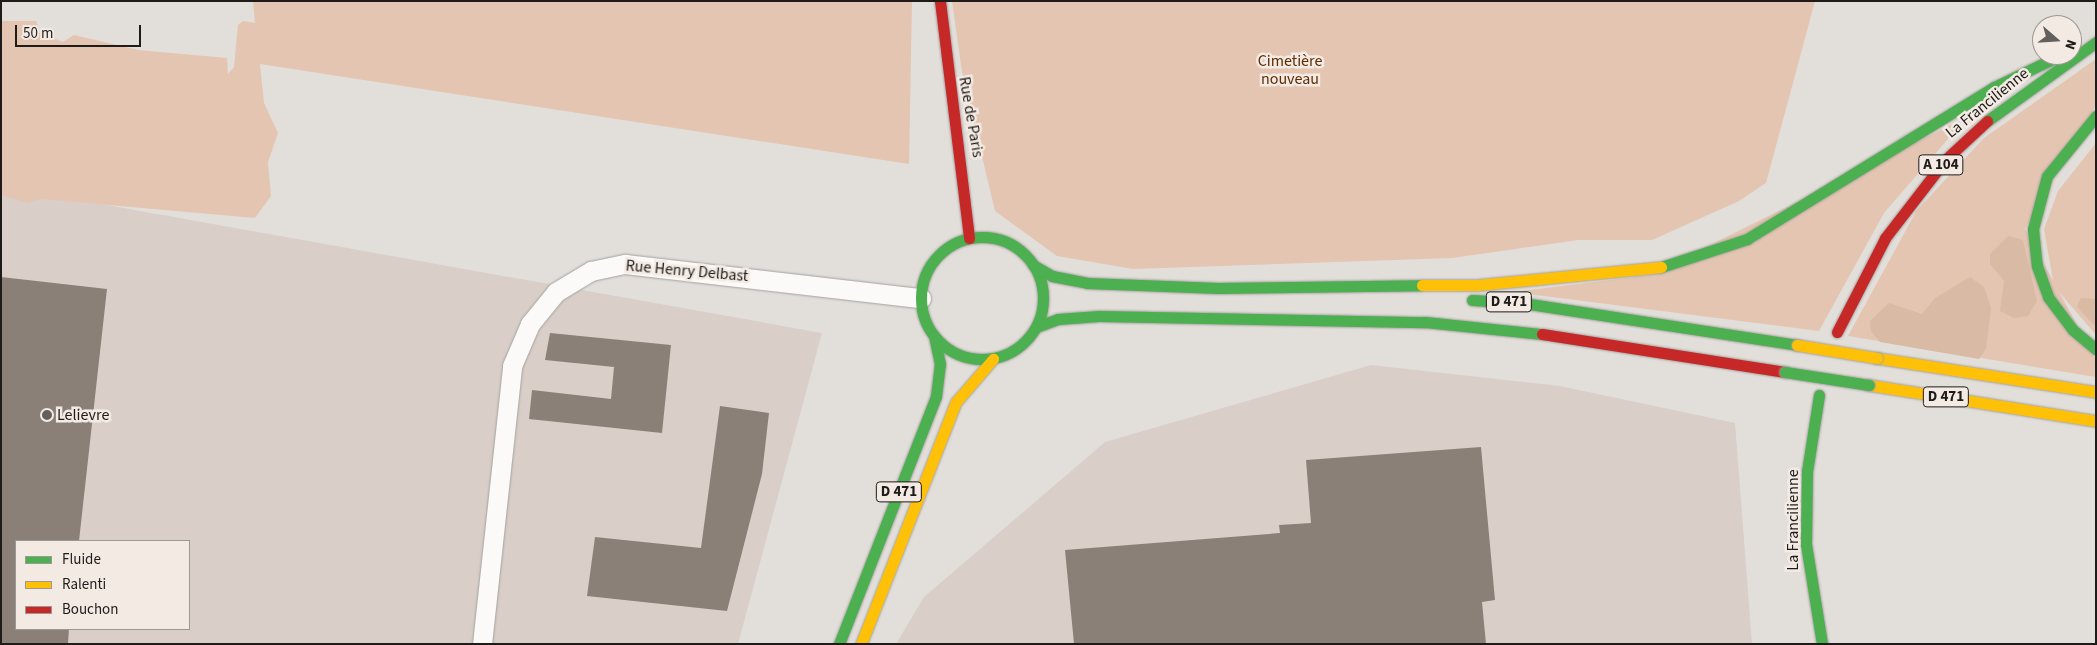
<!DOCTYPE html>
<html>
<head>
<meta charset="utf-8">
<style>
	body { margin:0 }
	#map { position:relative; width:2097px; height:645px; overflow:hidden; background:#e2deda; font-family:"Source Sans 3",sans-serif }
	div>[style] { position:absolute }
	.built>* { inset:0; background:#d9cfc8 }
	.green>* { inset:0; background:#e4c5b1 }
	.forest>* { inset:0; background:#d8baa5 }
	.building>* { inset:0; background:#8b8078 }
	.roads { filter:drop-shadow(0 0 1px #a5a29f) drop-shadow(0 0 1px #a5a29f) }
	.street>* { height:19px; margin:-9.5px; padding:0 9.5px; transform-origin:9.5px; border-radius:9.5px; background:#fbfaf9 }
	.fast>* { height:11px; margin:-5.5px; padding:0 5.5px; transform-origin:5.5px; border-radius:5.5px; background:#4caf50 }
	.fast>.ring { margin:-5.5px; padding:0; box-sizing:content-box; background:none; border:11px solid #4caf50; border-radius:50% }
	.slow>* { height:11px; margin:-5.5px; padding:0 5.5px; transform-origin:5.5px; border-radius:5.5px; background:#ffc107 }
	.jam>* { height:11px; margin:-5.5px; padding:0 5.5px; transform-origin:5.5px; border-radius:5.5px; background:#c62828 }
	.bridges { filter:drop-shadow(0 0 1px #a5a29f) drop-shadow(0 0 1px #a5a29f) }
	.fast-bridge>* { height:11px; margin:-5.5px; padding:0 5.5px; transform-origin:5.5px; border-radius:5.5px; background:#4caf50 }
	.slow-bridge>* { height:11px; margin:-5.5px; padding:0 5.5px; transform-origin:5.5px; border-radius:5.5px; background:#ffc107 }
	.dots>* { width:14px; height:14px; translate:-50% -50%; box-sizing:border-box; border:2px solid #f3eae4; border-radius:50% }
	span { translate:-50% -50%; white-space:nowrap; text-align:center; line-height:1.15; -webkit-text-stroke:5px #f3eae4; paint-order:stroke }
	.shield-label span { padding:1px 4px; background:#f3eae4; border:1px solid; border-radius:4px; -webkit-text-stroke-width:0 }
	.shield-label { font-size:15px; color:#1e1b19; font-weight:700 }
	.park-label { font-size:16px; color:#5d2d02 }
	.street-label { font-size:16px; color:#1e1b19 }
	.poi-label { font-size:16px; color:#1e1b19 }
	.left { translate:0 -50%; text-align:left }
	.frame { position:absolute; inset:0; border:2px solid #1e1b19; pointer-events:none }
	.legend { position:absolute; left:15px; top:540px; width:175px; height:90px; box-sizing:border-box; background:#f3eae4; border:1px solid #9e9793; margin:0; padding:6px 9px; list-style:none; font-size:15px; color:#1e1b19 }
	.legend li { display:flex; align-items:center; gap:10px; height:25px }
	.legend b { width:25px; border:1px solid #9e9793 }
	.north { position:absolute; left:2032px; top:15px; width:50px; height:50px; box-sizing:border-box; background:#f3eae4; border:1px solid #9e9793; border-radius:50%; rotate:109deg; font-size:14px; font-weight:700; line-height:20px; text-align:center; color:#1e1b19 }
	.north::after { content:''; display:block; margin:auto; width:18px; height:22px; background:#635f5d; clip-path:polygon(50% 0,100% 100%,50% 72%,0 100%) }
	.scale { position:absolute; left:15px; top:25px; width:126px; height:22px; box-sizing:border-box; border:2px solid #1e1b19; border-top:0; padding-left:6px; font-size:15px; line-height:18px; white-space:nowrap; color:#1e1b19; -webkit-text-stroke:4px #f3eae4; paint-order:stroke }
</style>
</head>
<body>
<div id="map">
	<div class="built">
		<i style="clip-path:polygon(evenodd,1px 186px,822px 333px,738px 644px,1px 644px,1px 186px,16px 541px,189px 541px,189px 629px,16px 629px,16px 541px)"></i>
		<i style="clip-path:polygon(1371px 365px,1560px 386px,1735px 423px,1752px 644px,896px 644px,924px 597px,1105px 442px)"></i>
	</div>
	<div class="green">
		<i style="clip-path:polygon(253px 1px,912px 1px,909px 164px,260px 64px,264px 103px,278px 133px,268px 162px,271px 196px,255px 218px,40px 199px,27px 203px,1px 195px,1px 21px,36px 21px,40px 33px,63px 42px,74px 35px,138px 50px,227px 58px,228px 74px,234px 67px,238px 25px,243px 21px,255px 23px)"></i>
		<i style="clip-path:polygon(952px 1px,1815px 1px,1766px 183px,1739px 201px,1652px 240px,1578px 240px,1452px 258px,1133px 269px,1057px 256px,995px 211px,962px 72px)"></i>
		<i style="clip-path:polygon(2096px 59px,2096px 105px,2025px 229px,2096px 360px,2096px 377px,1848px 336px,1917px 210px,1984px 138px)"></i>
		<i style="clip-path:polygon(1957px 122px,1960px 125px,1884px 213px,1819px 331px,1513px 292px,1650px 275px)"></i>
		<i style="clip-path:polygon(2096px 143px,2096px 335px,2054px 286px,2044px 229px,2058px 191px)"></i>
	</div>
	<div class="forest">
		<i style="clip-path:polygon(2008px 236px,2023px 240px,2037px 301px,2028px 316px,2014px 318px,2000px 311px,2004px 281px,1990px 264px,1990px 254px)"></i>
		<i style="clip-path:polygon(1970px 277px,1984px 287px,1991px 308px,1986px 349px,1979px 359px,1880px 342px,1871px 331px,1870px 321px,1889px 303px,1922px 314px,1935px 298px)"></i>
		<i style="clip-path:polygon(2081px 298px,2096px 299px,2096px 327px,2077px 307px)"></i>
	</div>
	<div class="building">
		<i style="clip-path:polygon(1px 277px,107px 289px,79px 541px,16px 541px,16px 629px,69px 629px,68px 644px,1px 644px)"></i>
		<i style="clip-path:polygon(550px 333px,671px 345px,662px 433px,529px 419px,532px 390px,611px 399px,614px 367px,545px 360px)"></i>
		<i style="clip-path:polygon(720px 406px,769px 413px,762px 474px,727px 611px,587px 596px,595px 537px,701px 548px)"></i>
		<i style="clip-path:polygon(1481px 447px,1495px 600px,1482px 602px,1486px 644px,1074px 644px,1065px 550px,1280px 533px,1279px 525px,1311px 523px,1306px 460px)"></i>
	</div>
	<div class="roads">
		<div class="street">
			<i style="left:482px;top:644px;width:280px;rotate:-83.8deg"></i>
			<i style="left:512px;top:366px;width:46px;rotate:-66.8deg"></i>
			<i style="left:530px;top:324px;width:41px;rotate:-50.9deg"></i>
			<i style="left:556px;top:292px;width:41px;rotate:-31deg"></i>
			<i style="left:591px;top:271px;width:35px;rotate:-12deg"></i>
			<i style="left:625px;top:264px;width:298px;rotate:6.6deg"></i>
		</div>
		<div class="fast">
			<i style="left:2096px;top:116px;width:77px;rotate:129.2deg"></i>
			<i style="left:2047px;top:176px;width:55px;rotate:104.8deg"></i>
			<i style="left:2033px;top:229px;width:37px;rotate:84deg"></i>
			<i style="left:2037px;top:266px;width:33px;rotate:70deg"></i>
			<i style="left:2048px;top:297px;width:41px;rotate:52.9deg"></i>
			<i style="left:2073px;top:330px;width:30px;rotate:40deg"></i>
			<i style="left:1987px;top:121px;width:135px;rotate:-35.9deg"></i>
			<i class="ring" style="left:921px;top:237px;width:111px;height:111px"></i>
			<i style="left:1033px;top:265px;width:22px;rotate:30deg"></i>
			<i style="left:1052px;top:276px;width:36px;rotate:11deg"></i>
			<i style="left:1087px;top:283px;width:131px;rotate:2.2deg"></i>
			<i style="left:1218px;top:288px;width:204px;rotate:-0.8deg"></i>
			<i style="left:1661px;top:267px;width:90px;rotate:-18deg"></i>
			<i style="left:1747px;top:239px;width:290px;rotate:-31.6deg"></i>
			<i style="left:1994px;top:87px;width:74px;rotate:-25.5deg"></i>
			<i style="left:1472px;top:300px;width:51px;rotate:3.4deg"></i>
			<i style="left:1523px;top:303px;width:277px;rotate:8.7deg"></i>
			<i style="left:1036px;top:327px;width:23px;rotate:-20deg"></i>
			<i style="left:1058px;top:319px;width:41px;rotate:-4.2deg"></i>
			<i style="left:1099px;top:316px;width:326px;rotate:1.1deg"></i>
			<i style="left:1425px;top:322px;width:118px;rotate:5.9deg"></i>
			<i style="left:1819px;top:395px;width:78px;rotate:98.9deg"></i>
			<i style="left:1807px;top:472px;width:72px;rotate:90.8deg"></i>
			<i style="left:1806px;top:544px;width:101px;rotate:80.9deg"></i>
			<i style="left:839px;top:644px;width:266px;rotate:-68.6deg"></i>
			<i style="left:936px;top:396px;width:32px;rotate:-83deg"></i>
			<i style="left:940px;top:364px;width:29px;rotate:-102deg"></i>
		</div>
		<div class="slow">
			<i style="left:1422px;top:285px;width:55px"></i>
			<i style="left:1477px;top:285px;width:185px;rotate:-5.6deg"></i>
			<i style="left:1877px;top:358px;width:222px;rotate:8.8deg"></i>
			<i style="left:1869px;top:385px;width:230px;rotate:9deg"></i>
			<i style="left:861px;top:644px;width:260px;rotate:-68.6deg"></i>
			<i style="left:956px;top:402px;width:57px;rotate:-49.3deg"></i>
		</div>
		<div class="jam">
			<i style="left:940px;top:1px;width:239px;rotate:83deg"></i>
			<i style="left:1837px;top:332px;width:106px;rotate:-62.9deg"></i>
			<i style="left:1885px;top:238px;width:100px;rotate:-52.3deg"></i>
			<i style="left:1946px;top:159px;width:56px;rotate:-42.8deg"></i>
			<i style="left:1542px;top:334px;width:246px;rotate:8.9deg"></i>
		</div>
	</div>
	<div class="bridges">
		<div class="fast-bridge">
			<i style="left:1785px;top:372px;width:85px;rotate:8.8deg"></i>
		</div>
		<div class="slow-bridge">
			<i style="left:1797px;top:345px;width:81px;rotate:9.2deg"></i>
		</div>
	</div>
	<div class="dots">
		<i style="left:47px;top:415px;background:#635f5d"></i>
	</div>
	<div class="shield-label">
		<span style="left:1941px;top:165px">A 104</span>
		<span style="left:1509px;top:302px">D 471</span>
		<span style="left:1946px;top:397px">D 471</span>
		<span style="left:899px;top:492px">D 471</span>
	</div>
	<div class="park-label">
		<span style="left:1290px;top:70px">Cimetière<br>nouveau</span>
	</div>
	<div class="street-label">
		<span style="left:1987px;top:103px;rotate:-39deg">La Francilienne</span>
		<span style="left:971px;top:117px;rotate:80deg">Rue de Paris</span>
		<span style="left:687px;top:271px;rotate:5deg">Rue Henry Delbast</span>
		<span style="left:1793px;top:520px;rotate:-90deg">La Francilienne</span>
	</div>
	<div class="poi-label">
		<span class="left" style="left:57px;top:415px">Lelievre</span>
	</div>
	<div class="frame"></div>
	<ul class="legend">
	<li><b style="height:6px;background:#4caf50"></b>Fluide</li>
	<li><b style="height:6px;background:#ffc107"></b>Ralenti</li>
	<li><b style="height:6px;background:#c62828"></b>Bouchon</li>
	</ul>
	<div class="north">N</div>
	<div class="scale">50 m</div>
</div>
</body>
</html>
